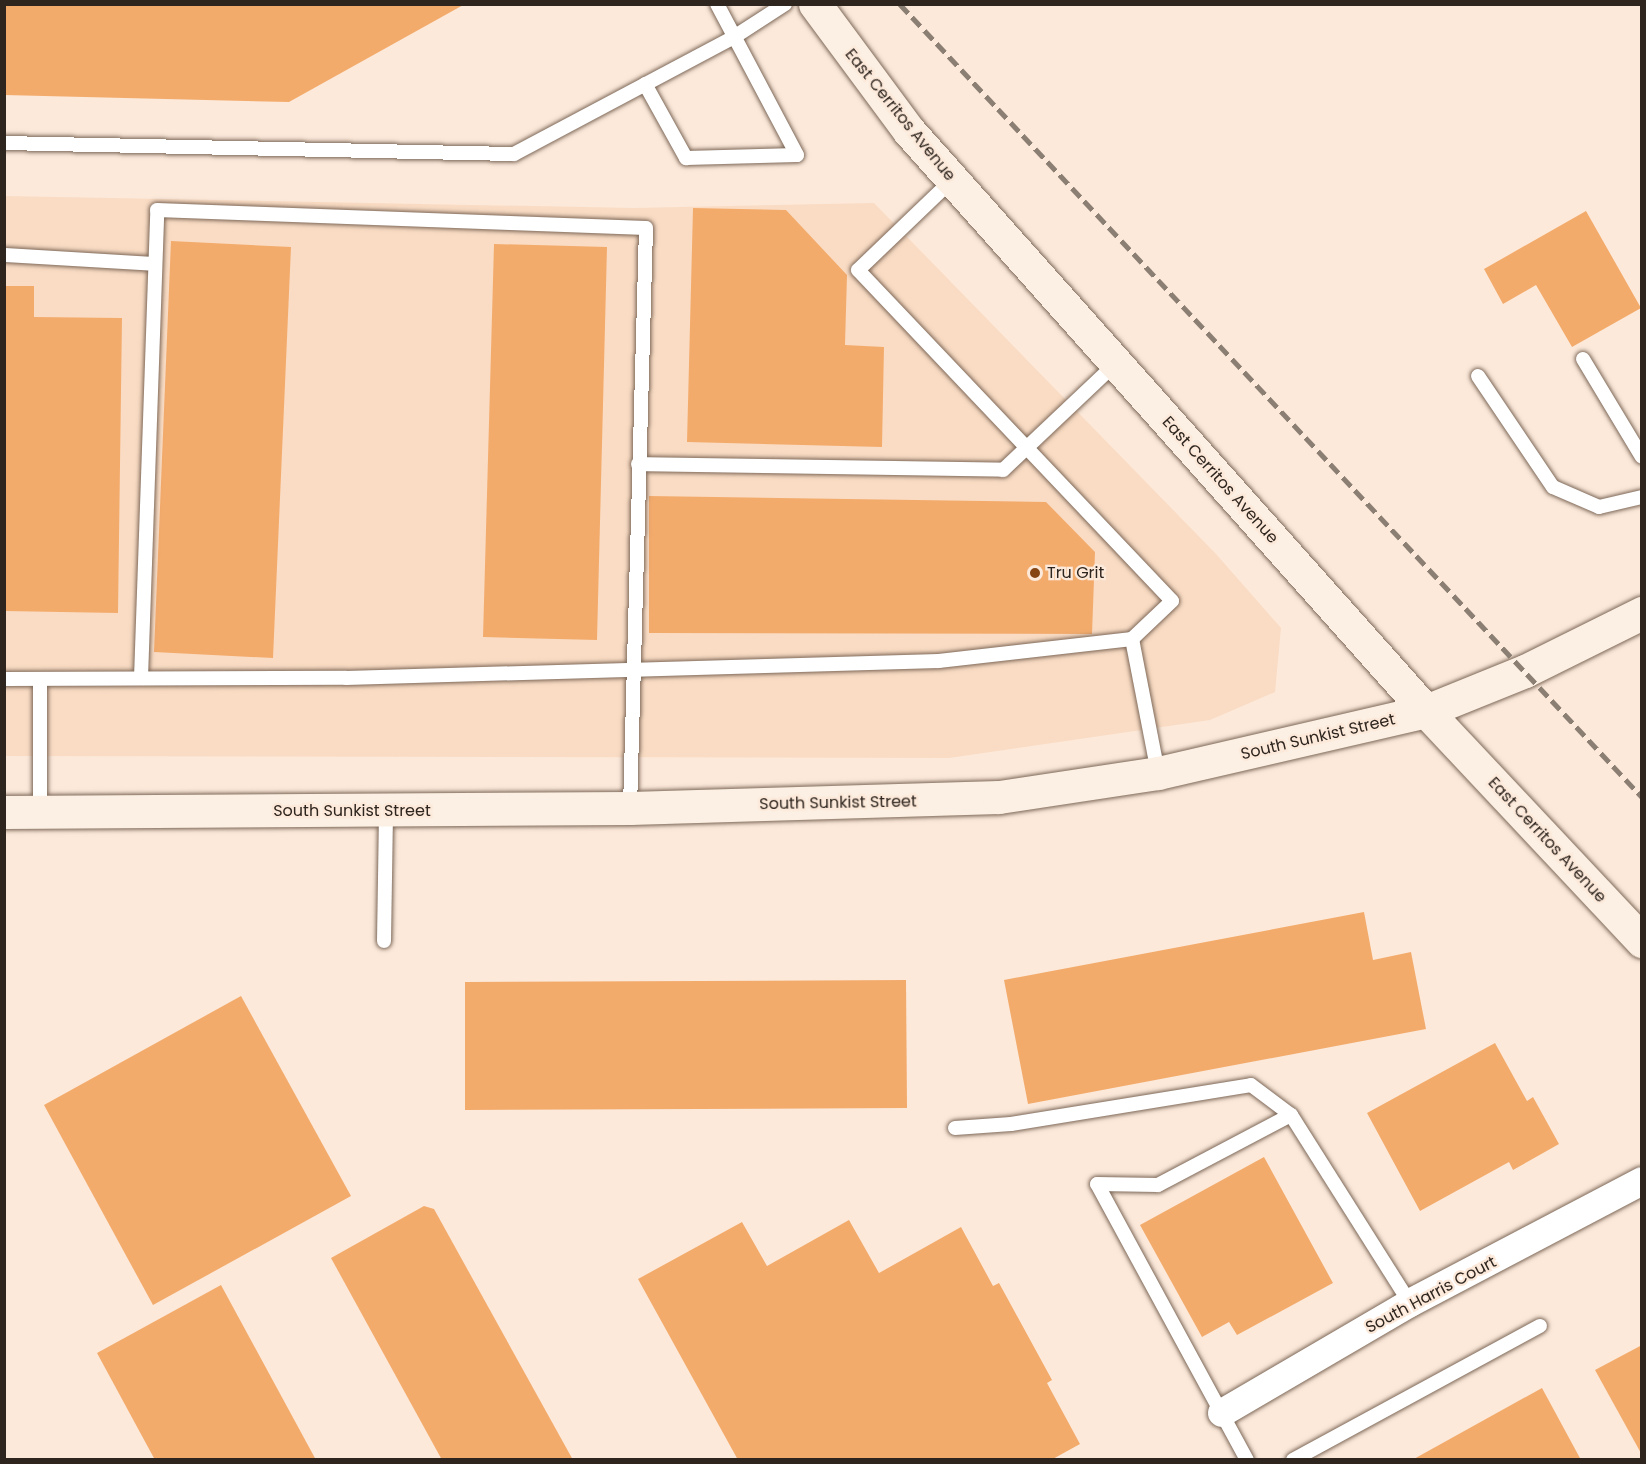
<!DOCTYPE html>
<html>
<head>
<meta charset="utf-8">
<style>
	body { margin:0 }
	#map { position:relative; width:1646px; height:1464px; overflow:hidden; background:#fce9da; font-family:Poppins,sans-serif }
	div>[style] { position:absolute }
	.built>* { inset:0; background:#fadcc4 }
	.building>* { inset:0; background:#f3ab6c }
	.roads { filter:drop-shadow(0 0 2px #7d6858) drop-shadow(0 0 2px #7d6858) }
	.lane>* { height:14px; margin:-7px; padding:0 7px; transform-origin:7px; border-radius:7px; background:#fff }
	.street>* { height:28px; margin:-14px; padding:0 14px; transform-origin:14px; border-radius:14px; background:#fff }
	.secondary>* { height:33px; margin:-16.5px; padding:0 16.5px; transform-origin:16.5px; border-radius:16.5px; background:#fbf0e3 }
	.rail>* { height:4.5px; margin-top:-2.25px; transform-origin:0; background:repeating-linear-gradient(90deg,#8b7e73 0 12px,transparent 0 18px) }
	.dots>* { width:16px; height:16px; translate:-50% -50%; box-sizing:border-box; border:3px solid #fce9da; border-radius:50% }
	span { translate:-50% -50%; white-space:nowrap; text-align:center; line-height:1.15; -webkit-text-stroke:4.5px #fce9da; paint-order:stroke }
	.street-label { font-size:16px; color:#2e251e }
	.poi-label { font-size:16px; color:#2e251e }
	.left { translate:0 -50%; text-align:left }
	.frame { position:absolute; inset:0; border:6px solid #2e251e; pointer-events:none }
</style>
</head>
<body>
<div id="map">
	<div class="built">
		<i style="clip-path:polygon(5px 196px,634px 208px,874px 203px,1216px 554px,1281px 628px,1275px 692px,1210px 720px,949px 758px,5px 756px)"></i>
	</div>
	<div class="building">
		<i style="clip-path:polygon(4px 4px,465px 4px,289px 102px,4px 95px)"></i>
		<i style="clip-path:polygon(693px 208px,786px 210px,847px 275px,845px 345px,884px 347px,882px 447px,687px 442px)"></i>
		<i style="clip-path:polygon(1586px 211px,1641px 308px,1572px 347px,1536px 285px,1503px 304px,1484px 269px)"></i>
		<i style="clip-path:polygon(171px 241px,291px 247px,273px 658px,154px 652px)"></i>
		<i style="clip-path:polygon(494px 244px,607px 247px,597px 640px,483px 637px)"></i>
		<i style="clip-path:polygon(4px 286px,34px 286px,34px 317px,122px 318px,118px 613px,4px 611px)"></i>
		<i style="clip-path:polygon(649px 496px,1046px 502px,1095px 552px,1092px 634px,649px 633px)"></i>
		<i style="clip-path:polygon(1364px 912px,1373px 960px,1411px 952px,1426px 1029px,1028px 1104px,1004px 980px)"></i>
		<i style="clip-path:polygon(906px 980px,907px 1108px,465px 1110px,465px 982px)"></i>
		<i style="clip-path:polygon(241px 996px,351px 1196px,153px 1305px,44px 1105px)"></i>
		<i style="clip-path:polygon(1495px 1043px,1527px 1101px,1533px 1097px,1559px 1144px,1513px 1170px,1509px 1162px,1420px 1211px,1367px 1113px)"></i>
		<i style="clip-path:polygon(1264px 1157px,1333px 1283px,1237px 1335px,1229px 1322px,1202px 1337px,1140px 1225px)"></i>
		<i style="clip-path:polygon(424px 1206px,434px 1209px,573px 1460px,442px 1460px,331px 1258px)"></i>
		<i style="clip-path:polygon(849px 1220px,879px 1273px,961px 1227px,993px 1286px,999px 1283px,1052px 1380px,1047px 1383px,1080px 1444px,1051px 1460px,738px 1460px,638px 1279px,742px 1222px,767px 1266px)"></i>
		<i style="clip-path:polygon(221px 1285px,316px 1460px,155px 1460px,97px 1353px)"></i>
		<i style="clip-path:polygon(1642px 1345px,1642px 1455px,1595px 1370px)"></i>
		<i style="clip-path:polygon(1542px 1388px,1581px 1460px,1412px 1460px)"></i>
	</div>
	<div class="roads">
		<div class="lane">
			<i style="left:645px;top:84px;width:85px;rotate:61deg"></i>
			<i style="left:686px;top:158px;width:111px;rotate:-1.5deg"></i>
			<i style="left:797px;top:155px;width:171px;rotate:-117.9deg"></i>
			<i style="left:4px;top:143px;width:510px;rotate:1.24deg"></i>
			<i style="left:514px;top:154px;width:249px;rotate:-28deg"></i>
			<i style="left:734px;top:37px;width:61px;rotate:-32.9deg"></i>
			<i style="left:952px;top:180px;width:130px;rotate:136.2deg"></i>
			<i style="left:858px;top:270px;width:456px;rotate:46.5deg"></i>
			<i style="left:1172px;top:601px;width:55px;rotate:136.5deg"></i>
			<i style="left:4px;top:255px;width:151px;rotate:3.4deg"></i>
			<i style="left:1583px;top:359px;width:114px;rotate:59deg"></i>
			<i style="left:1478px;top:376px;width:134px;rotate:56deg"></i>
			<i style="left:1553px;top:487px;width:50px;rotate:23.5deg"></i>
			<i style="left:1599px;top:507px;width:44px;rotate:-13.1deg"></i>
			<i style="left:638px;top:464px;width:365px;rotate:0.9deg"></i>
			<i style="left:1003px;top:470px;width:156px;rotate:-43.4deg"></i>
			<i style="left:141px;top:678px;width:468px;rotate:-88deg"></i>
			<i style="left:157px;top:210px;width:489px;rotate:2.1deg"></i>
			<i style="left:646px;top:228px;width:580px;rotate:91.58deg"></i>
			<i style="left:4px;top:679px;width:342px;rotate:-0.2deg"></i>
			<i style="left:346px;top:678px;width:593px;rotate:-1.64deg"></i>
			<i style="left:939px;top:661px;width:194px;rotate:-6.5deg"></i>
			<i style="left:1132px;top:639px;width:136px;rotate:79deg"></i>
			<i style="left:40px;top:679px;width:132px;rotate:90deg"></i>
			<i style="left:384px;top:941px;width:130px;rotate:-89.1deg"></i>
			<i style="left:955px;top:1128px;width:56px;rotate:-4.1deg"></i>
			<i style="left:1011px;top:1124px;width:243px;rotate:-9.2deg"></i>
			<i style="left:1251px;top:1085px;width:50px;rotate:36.9deg"></i>
			<i style="left:1247px;top:1460px;width:314px;rotate:-118.5deg"></i>
			<i style="left:1097px;top:1184px;width:61px;rotate:0.9deg"></i>
			<i style="left:1158px;top:1185px;width:150px;rotate:-27.8deg"></i>
			<i style="left:1291px;top:1115px;width:222px;rotate:57.7deg"></i>
			<i style="left:1293px;top:1460px;width:281px;rotate:-28.5deg"></i>
		</div>
		<div class="street">
			<i style="left:1222px;top:1413px;width:218px;rotate:-30.3deg"></i>
			<i style="left:1410px;top:1303px;width:262px;rotate:-27.7deg"></i>
		</div>
		<div class="secondary">
			<i style="left:815px;top:4px;width:158px;rotate:53.5deg"></i>
			<i style="left:909px;top:131px;width:777px;rotate:48.29deg"></i>
			<i style="left:1426px;top:711px;width:316px;rotate:46.8deg"></i>
			<i style="left:4px;top:812px;width:626px;rotate:-0.37deg"></i>
			<i style="left:630px;top:808px;width:369px;rotate:-1.7deg"></i>
			<i style="left:999px;top:797px;width:161px;rotate:-8.6deg"></i>
			<i style="left:1158px;top:773px;width:275px;rotate:-13deg"></i>
			<i style="left:1426px;top:711px;width:107px;rotate:-22deg"></i>
			<i style="left:1525px;top:671px;width:131px;rotate:-26.4deg"></i>
		</div>
	</div>
	<div class="rail">
		<i style="left:900px;top:4px;width:1086px;rotate:46.9deg"></i>
	</div>
	<div class="dots">
		<i style="left:1035px;top:573px;background:#864412"></i>
	</div>
	<div class="street-label">
		<span style="left:900px;top:115px;rotate:51deg">East Cerritos Avenue</span>
		<span style="left:1220px;top:480px;rotate:48deg">East Cerritos Avenue</span>
		<span style="left:1318px;top:737px;rotate:-13deg">South Sunkist Street</span>
		<span style="left:838px;top:803px;rotate:-1deg">South Sunkist Street</span>
		<span style="left:352px;top:811px">South Sunkist Street</span>
		<span style="left:1547px;top:840px;rotate:47deg">East Cerritos Avenue</span>
		<span style="left:1431px;top:1295px;rotate:-28deg">South Harris Court</span>
	</div>
	<div class="poi-label">
		<span class="left" style="left:1047px;top:573px">Tru Grit</span>
	</div>
	<div class="frame"></div>
</div>
</body>
</html>
